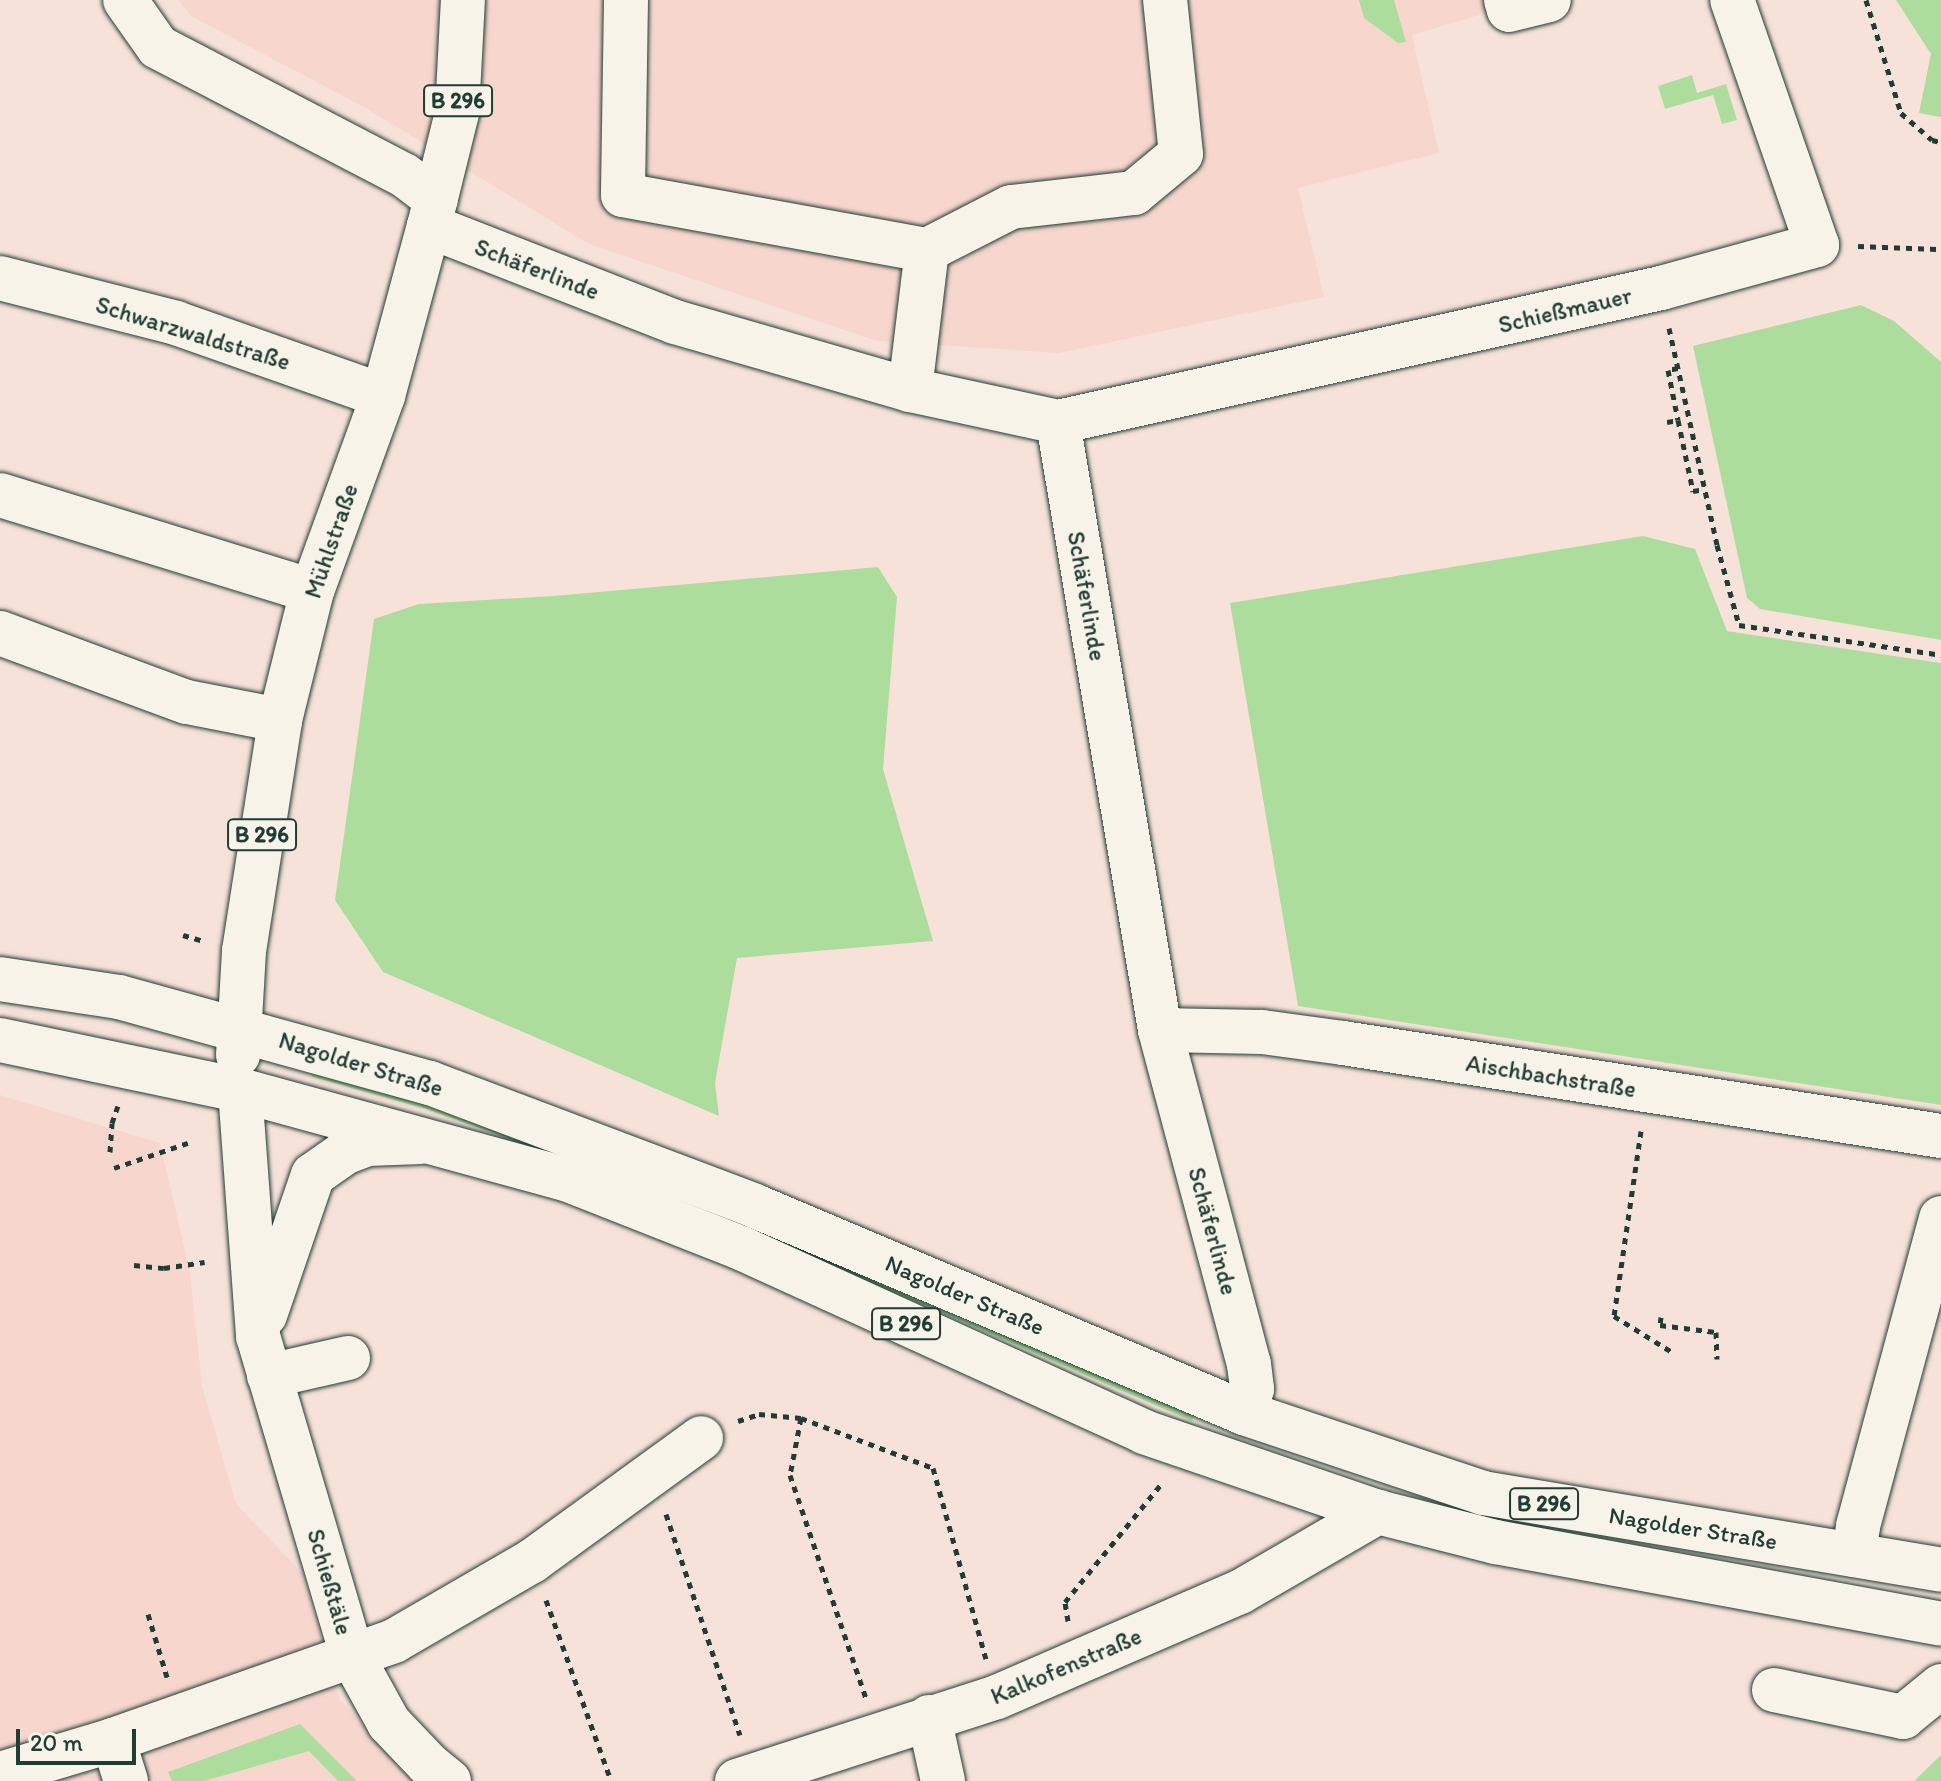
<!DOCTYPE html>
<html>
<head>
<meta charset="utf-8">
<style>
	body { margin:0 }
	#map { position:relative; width:1941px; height:1781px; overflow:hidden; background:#f7e2d9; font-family:Itim,sans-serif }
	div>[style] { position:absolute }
	.built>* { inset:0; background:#f7d6ce }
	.green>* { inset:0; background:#addd9d }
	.path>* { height:5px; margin-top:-2.5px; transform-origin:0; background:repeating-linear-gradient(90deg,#1f3d34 0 6px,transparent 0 12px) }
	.roads { filter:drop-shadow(0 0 2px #1f3d34) drop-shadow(0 0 2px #1f3d34) }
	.minor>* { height:44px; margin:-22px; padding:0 22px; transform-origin:22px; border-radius:22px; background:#f7f3e8 }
	.major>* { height:44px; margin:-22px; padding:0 22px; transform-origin:22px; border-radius:22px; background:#f7f3e8 }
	span { translate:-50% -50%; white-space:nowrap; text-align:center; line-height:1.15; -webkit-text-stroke:6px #f7f3e8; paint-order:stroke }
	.shield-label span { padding:2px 6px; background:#f7f3e8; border:2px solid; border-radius:6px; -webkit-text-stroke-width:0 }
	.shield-label { font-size:22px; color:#1f3d34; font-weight:700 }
	.street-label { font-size:24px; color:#1f3d34 }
	.scale { position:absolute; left:16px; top:1729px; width:120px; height:36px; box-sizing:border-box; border:4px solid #1f3d34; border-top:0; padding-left:10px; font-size:24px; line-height:28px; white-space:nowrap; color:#1f3d34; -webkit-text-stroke:6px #f7f3e8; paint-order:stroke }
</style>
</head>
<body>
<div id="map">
	<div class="built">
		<i style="clip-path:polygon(178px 0,1529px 0,1412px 35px,1439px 153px,1298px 188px,1324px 297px,1059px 353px,877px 341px,589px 244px,364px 107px,191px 16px)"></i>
		<i style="clip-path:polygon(0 1095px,160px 1143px,190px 1272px,202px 1386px,236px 1504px,301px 1572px,340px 1700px,417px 1781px,0 1781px)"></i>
	</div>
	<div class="green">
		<i style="clip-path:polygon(1359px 0,1394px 0,1406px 42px,1398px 43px,1364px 18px)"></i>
		<i style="clip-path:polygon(1896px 0,1941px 0,1941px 117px,1919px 113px,1931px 54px)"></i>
		<i style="clip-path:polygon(1692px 75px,1697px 93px,1726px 84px,1737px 120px,1722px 124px,1713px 95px,1665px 109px,1658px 86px)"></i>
		<i style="clip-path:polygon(1861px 305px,1894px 321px,1941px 362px,1941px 640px,1760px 609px,1747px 598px,1693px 346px)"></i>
		<i style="clip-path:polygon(1643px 536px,1695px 549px,1727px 631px,1941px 663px,1941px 1105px,1298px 1006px,1230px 603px)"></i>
		<i style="clip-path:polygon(878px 567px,897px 597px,883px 769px,933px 941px,737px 958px,715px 1083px,719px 1116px,383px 972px,335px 900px,374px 619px,419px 604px,554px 596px)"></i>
		<i style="clip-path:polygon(314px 1064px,538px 1137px,1195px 1413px,1192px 1421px,656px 1190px,426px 1109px,313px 1077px,307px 1071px)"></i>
		<i style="clip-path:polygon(300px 1724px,357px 1781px,338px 1781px,309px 1751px,204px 1781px,172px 1781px,168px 1772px)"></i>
		<i style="clip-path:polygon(1941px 1755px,1941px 1781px,1914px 1781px)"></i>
	</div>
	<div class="path">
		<i style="left:1866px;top:0;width:118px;rotate:72.8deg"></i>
		<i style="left:1901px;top:113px;width:41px;rotate:41.1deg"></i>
		<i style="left:1932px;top:140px;width:9px;rotate:13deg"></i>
		<i style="left:1858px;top:246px;width:79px;rotate:2.2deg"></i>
		<i style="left:1669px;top:328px;width:222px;rotate:77.5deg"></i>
		<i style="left:1717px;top:545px;width:83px;rotate:74.6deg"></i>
		<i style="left:1739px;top:625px;width:204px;rotate:8.4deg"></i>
		<i style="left:1678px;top:368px;width:10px;rotate:169deg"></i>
		<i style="left:1668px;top:370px;width:51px;rotate:78.7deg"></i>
		<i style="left:1667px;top:422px;width:11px;rotate:-10deg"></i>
		<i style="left:1678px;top:420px;width:73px;rotate:78.1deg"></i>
		<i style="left:1693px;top:491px;width:12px;rotate:-9deg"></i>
		<i style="left:183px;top:935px;width:22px;rotate:16deg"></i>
		<i style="left:1641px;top:1131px;width:187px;rotate:98.3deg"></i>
		<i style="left:1614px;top:1316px;width:68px;rotate:31.8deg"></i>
		<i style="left:110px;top:1152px;width:29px;rotate:-86deg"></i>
		<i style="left:112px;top:1123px;width:18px;rotate:-71deg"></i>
		<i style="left:114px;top:1168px;width:78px;rotate:-18.7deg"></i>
		<i style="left:134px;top:1265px;width:30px;rotate:6deg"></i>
		<i style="left:164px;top:1268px;width:41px;rotate:-8.3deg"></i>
		<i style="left:1661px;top:1317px;width:8px;rotate:97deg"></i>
		<i style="left:1660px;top:1325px;width:56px;rotate:7.1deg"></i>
		<i style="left:1716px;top:1332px;width:27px;rotate:88deg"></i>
		<i style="left:801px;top:1418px;width:141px;rotate:20.7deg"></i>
		<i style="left:933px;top:1468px;width:198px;rotate:74.5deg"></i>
		<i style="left:738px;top:1421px;width:22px;rotate:-18deg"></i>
		<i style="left:759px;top:1414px;width:42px;rotate:5.4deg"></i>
		<i style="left:801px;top:1418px;width:58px;rotate:100.9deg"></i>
		<i style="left:790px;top:1475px;width:236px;rotate:71.2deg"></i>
		<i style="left:666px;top:1514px;width:233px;rotate:71.5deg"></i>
		<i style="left:546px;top:1600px;width:192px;rotate:70.2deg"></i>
		<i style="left:148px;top:1614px;width:66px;rotate:73.2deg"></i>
		<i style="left:1068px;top:1621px;width:19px;rotate:-99deg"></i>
		<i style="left:1065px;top:1602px;width:155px;rotate:-50.8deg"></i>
	</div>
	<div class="roads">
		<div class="minor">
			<i style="left:125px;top:0;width:57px;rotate:54.9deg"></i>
			<i style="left:158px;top:47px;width:277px;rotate:27.5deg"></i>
			<i style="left:404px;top:175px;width:40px;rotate:37deg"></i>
			<i style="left:626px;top:0;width:195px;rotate:90.9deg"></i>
			<i style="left:623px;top:195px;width:309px;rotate:10.3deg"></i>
			<i style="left:927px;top:250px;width:94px;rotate:-27.1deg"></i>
			<i style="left:1011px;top:207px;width:124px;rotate:-6.5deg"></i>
			<i style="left:1134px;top:193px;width:61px;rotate:-39.7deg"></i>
			<i style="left:1181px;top:154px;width:155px;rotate:-95.9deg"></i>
			<i style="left:1506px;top:0;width:10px;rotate:73deg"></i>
			<i style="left:1509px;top:10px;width:41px;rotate:-14deg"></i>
			<i style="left:429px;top:226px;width:264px;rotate:21.3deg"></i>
			<i style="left:675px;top:322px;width:245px;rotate:16.1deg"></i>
			<i style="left:910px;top:390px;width:151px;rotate:12.2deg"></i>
			<i style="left:1058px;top:422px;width:616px;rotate:80.48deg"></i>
			<i style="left:1160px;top:1030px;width:346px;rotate:75.1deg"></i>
			<i style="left:1249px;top:1364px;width:25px;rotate:83deg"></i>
			<i style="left:1252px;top:1389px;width:25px;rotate:108deg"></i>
			<i style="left:0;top:278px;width:182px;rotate:14.3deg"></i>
			<i style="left:176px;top:323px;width:219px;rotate:19.4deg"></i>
			<i style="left:910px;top:390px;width:141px;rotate:-83.1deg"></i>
			<i style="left:1058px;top:422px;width:618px;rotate:-12.53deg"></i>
			<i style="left:1661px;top:288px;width:162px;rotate:-15.4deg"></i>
			<i style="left:1817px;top:245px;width:259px;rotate:-109.1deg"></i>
			<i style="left:0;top:495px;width:326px;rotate:17.1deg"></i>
			<i style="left:0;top:633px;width:199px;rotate:20.3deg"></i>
			<i style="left:187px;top:702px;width:95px;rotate:11deg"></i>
			<i style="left:1160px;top:1030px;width:102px;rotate:1.1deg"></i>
			<i style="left:1262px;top:1032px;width:82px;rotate:7.7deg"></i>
			<i style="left:1343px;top:1043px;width:605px;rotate:8.84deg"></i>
			<i style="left:240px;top:1090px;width:247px;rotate:85.8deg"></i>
			<i style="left:258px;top:1336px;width:334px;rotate:73.6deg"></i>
			<i style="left:352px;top:1656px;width:77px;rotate:61.1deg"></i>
			<i style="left:389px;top:1723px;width:57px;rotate:46.4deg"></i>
			<i style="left:428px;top:1764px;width:27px;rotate:39deg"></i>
			<i style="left:265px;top:1315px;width:148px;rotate:-71.1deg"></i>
			<i style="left:313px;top:1175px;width:38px;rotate:-35deg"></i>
			<i style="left:344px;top:1153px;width:26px;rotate:-21deg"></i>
			<i style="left:368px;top:1144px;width:52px;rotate:-2.2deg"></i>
			<i style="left:269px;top:1376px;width:81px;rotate:-12.8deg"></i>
			<i style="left:1854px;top:1555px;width:29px;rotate:-82deg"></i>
			<i style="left:1858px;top:1526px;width:319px;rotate:-74.9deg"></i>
			<i style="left:1774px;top:1690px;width:132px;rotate:11.8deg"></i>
			<i style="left:1903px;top:1717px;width:49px;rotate:-39.2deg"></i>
			<i style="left:929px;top:1717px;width:66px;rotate:77.7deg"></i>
			<i style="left:113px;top:1740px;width:43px;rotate:72.4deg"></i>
			<i style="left:0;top:1774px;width:118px;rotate:-16.7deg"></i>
			<i style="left:113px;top:1740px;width:298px;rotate:-19.4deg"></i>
			<i style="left:394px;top:1641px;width:160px;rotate:-30.1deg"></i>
			<i style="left:532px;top:1561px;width:209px;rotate:-36deg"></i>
			<i style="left:737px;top:1781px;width:273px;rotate:-17.9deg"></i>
			<i style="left:997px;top:1697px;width:265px;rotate:-23.4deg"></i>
			<i style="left:1240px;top:1592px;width:160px;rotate:-30.1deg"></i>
		</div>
		<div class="major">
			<i style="left:0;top:979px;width:120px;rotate:8.6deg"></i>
			<i style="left:119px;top:997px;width:323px;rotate:15.5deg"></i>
			<i style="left:430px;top:1083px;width:347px;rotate:20.7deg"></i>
			<i style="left:755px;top:1206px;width:531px;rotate:22.94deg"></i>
			<i style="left:1244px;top:1413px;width:252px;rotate:18.5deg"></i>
			<i style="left:1483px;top:1493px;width:464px;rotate:9.5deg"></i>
			<i style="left:0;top:1040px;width:245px;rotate:11.8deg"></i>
			<i style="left:240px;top:1090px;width:338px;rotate:15.3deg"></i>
			<i style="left:566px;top:1179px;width:188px;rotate:21.5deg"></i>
			<i style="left:741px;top:1248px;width:443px;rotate:24.5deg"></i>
			<i style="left:1144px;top:1432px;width:247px;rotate:18.9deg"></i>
			<i style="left:1378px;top:1512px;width:122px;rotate:14.3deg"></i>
			<i style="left:1496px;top:1542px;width:452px;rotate:10.4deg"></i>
			<i style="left:238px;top:1055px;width:104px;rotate:-86.7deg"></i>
			<i style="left:244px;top:951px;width:234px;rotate:-81.1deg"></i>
			<i style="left:280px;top:720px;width:133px;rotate:-76.1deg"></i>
			<i style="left:312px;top:591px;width:208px;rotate:-70deg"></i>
			<i style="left:383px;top:396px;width:176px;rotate:-74.9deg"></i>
			<i style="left:429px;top:226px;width:116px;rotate:-76.1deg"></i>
			<i style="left:457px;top:113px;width:113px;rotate:-87deg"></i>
		</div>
	</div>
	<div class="shield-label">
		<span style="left:458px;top:101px">B 296</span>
		<span style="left:262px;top:835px">B 296</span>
		<span style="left:906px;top:1324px">B 296</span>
		<span style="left:1544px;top:1504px">B 296</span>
	</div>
	<div class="street-label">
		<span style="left:537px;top:269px;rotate:21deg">Schäferlinde</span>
		<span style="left:1565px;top:310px;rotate:-13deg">Schießmauer</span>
		<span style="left:193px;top:333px;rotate:17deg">Schwarzwaldstraße</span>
		<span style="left:331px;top:541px;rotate:-71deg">Mühlstraße</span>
		<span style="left:1087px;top:596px;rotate:80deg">Schäferlinde</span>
		<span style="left:361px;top:1064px;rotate:17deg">Nagolder Straße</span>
		<span style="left:1551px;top:1076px;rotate:9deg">Aischbachstraße</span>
		<span style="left:1213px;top:1231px;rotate:75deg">Schäferlinde</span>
		<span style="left:965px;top:1295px;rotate:23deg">Nagolder Straße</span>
		<span style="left:1693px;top:1528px;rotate:9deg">Nagolder Straße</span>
		<span style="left:330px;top:1582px;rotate:74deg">Schießtäle</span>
		<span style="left:1066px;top:1666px;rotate:-23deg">Kalkofenstraße</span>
	</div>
	<div class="scale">20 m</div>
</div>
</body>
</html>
